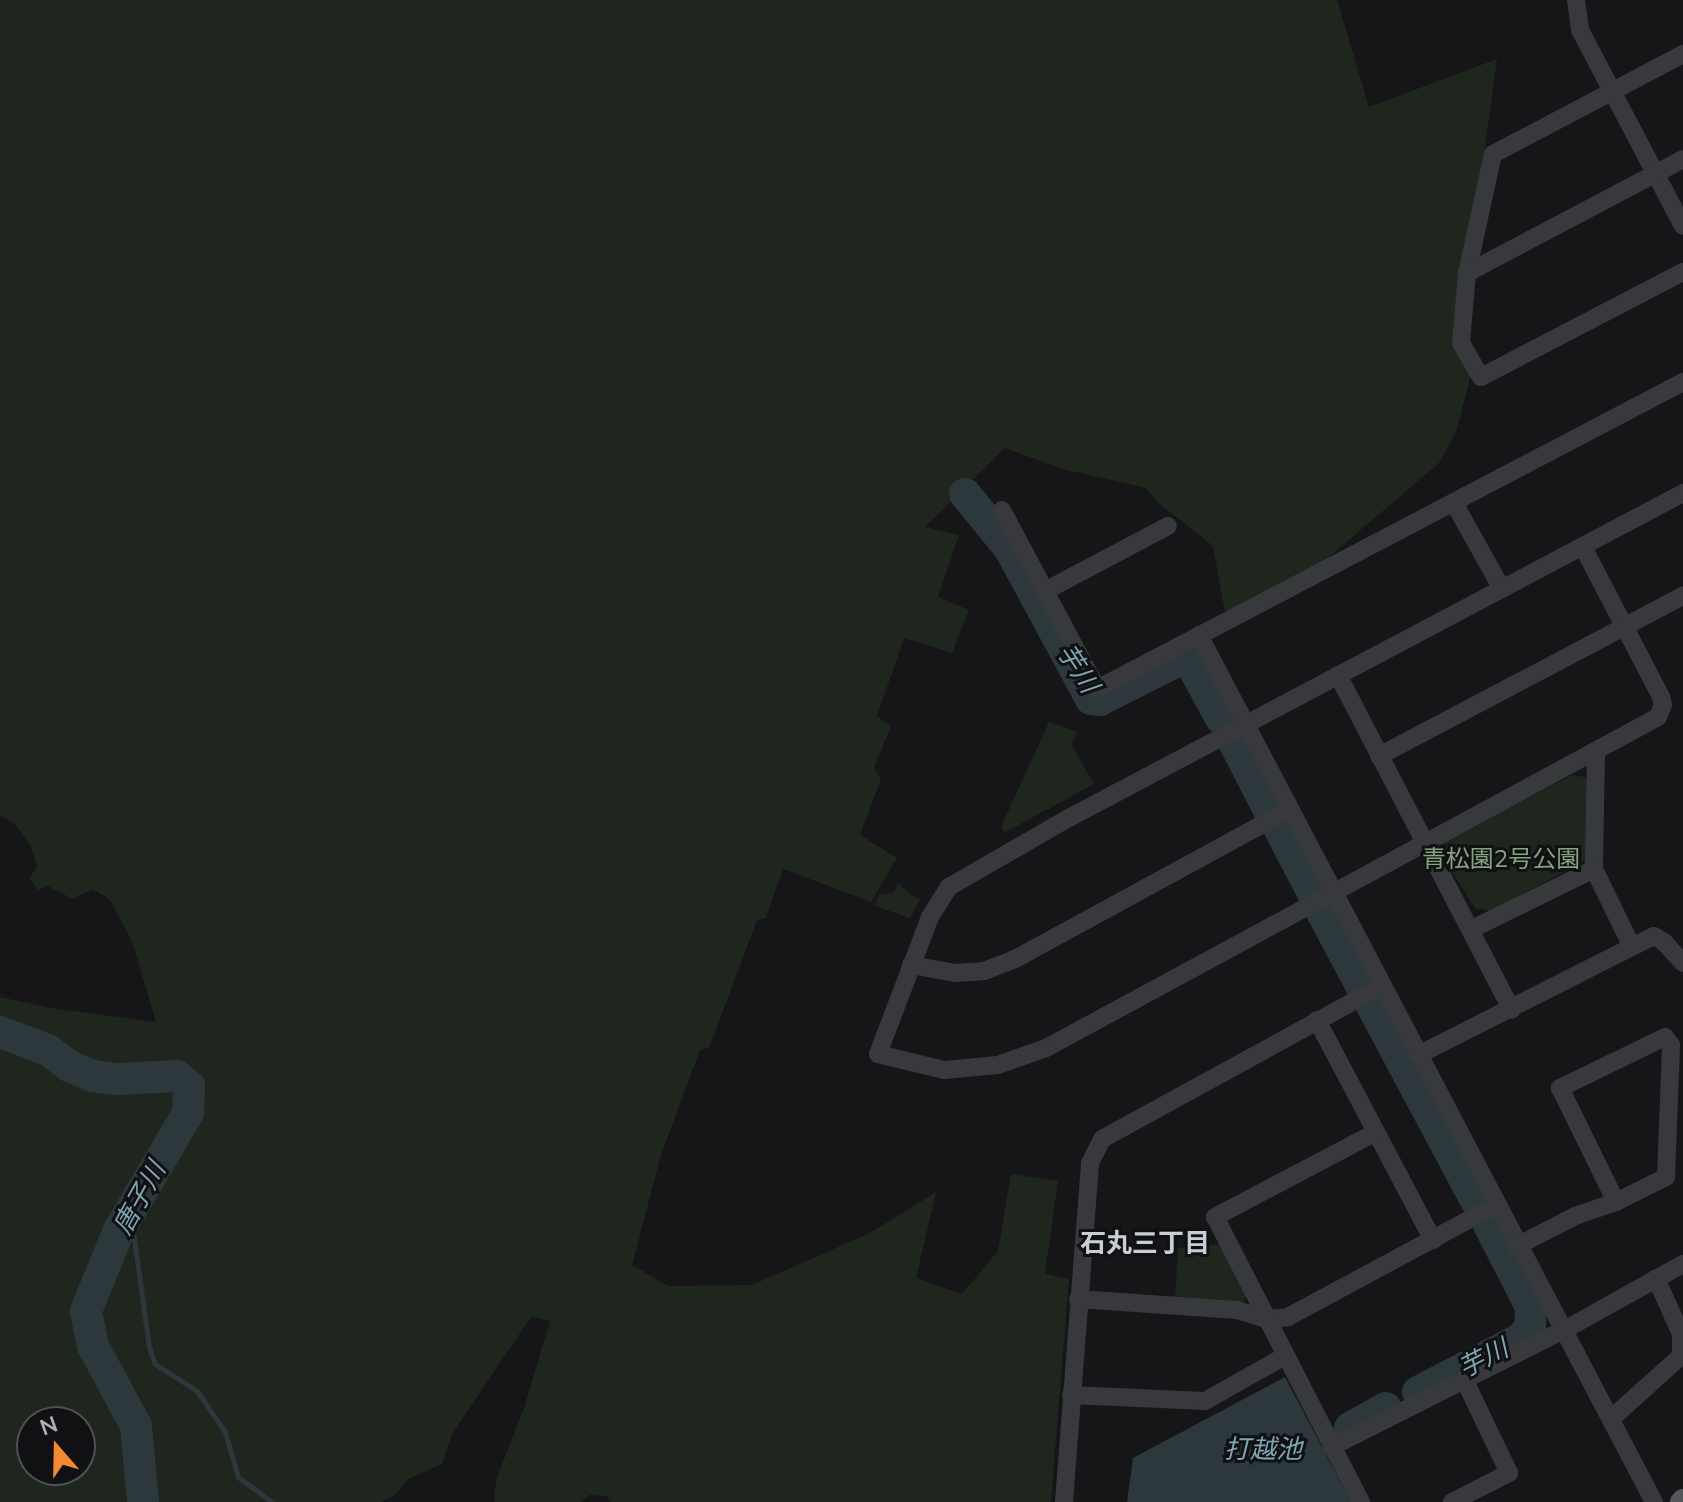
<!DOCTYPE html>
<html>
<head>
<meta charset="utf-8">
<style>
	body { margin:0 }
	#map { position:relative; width:1683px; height:1502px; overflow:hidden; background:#161618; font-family:Mulish,"Noto Sans JP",sans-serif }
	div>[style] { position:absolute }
	.green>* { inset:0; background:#1e261e }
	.water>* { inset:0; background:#2c383c }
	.stream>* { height:5px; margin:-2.5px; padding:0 2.5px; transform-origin:2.5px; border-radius:2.5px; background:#2c383c }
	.river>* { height:32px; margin:-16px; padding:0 16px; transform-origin:16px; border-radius:16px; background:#2c383c }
	.minor>* { height:18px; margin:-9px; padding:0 9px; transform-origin:9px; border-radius:9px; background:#37393d }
	.major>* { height:22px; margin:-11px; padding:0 11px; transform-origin:11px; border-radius:11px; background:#53575c }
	span { translate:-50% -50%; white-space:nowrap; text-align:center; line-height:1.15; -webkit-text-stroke:6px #111113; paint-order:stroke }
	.park-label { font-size:24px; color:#84a37f }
	.water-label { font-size:26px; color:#7fa6b3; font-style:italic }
	.neighbourhood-label { font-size:26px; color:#c9ced4; font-weight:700 }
	.north { position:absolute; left:16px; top:1406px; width:80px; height:80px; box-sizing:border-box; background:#111113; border:2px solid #4d5155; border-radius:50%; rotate:340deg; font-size:22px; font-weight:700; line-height:32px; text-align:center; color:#a8b0b8 }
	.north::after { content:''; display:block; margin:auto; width:28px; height:36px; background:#f28a33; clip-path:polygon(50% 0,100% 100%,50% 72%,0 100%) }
</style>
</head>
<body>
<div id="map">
	<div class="green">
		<i style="clip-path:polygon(evenodd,0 0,1337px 0,1369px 107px,1497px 59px,1464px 301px,1470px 379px,1456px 432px,1439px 463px,1323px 562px,1225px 612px,1213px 546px,1156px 501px,1146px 488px,1063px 469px,1005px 448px,925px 527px,959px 535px,938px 597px,969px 610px,952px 653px,904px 638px,877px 716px,891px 726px,874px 768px,881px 779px,860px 835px,897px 858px,871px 902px,783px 869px,766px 918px,757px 920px,709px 1048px,700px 1050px,661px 1155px,632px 1265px,668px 1286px,752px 1285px,870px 1233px,936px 1192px,916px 1278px,962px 1294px,998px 1251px,1011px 1174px,1058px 1181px,1045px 1274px,1069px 1279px,1051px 1502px,611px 1502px,606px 1496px,589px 1495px,581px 1502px,494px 1502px,496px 1480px,524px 1408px,550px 1321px,531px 1317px,452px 1434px,442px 1464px,408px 1479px,395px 1495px,381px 1502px,0 1502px,0 997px,51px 1008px,156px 1022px,132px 941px,110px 900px,93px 889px,73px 899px,48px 886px,38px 890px,30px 878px,37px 866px,31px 847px,16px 825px,0 815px,0 0,32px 1422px,80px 1422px,80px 1470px,32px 1470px,32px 1422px)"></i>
		<i style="clip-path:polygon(1049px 722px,1078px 732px,1071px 744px,1094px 784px,1004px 833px,1001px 827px)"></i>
		<i style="clip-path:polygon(1572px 775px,1590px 778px,1587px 859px,1492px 911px,1475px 908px,1444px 859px,1444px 841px)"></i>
		<i style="clip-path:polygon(898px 882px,909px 894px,920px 899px,910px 918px,875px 906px,879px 895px,894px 892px)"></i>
		<i style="clip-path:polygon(1222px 1244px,1247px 1294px,1243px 1304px,1175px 1299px,1178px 1248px)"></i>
	</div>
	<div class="water">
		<i style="clip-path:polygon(1285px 1377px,1351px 1502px,1127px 1502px,1133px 1458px)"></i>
	</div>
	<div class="stream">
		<i style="left:130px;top:1210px;width:138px;rotate:82.1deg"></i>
		<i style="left:149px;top:1347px;width:18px;rotate:71deg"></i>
		<i style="left:155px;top:1364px;width:50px;rotate:32.7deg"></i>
		<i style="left:197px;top:1391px;width:50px;rotate:55.7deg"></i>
		<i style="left:225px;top:1432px;width:47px;rotate:73.9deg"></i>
		<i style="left:238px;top:1477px;width:42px;rotate:36.3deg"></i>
	</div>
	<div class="river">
		<i style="left:965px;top:494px;width:71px;rotate:50.7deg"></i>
		<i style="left:1010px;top:549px;width:170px;rotate:61.6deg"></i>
		<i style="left:1091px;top:699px;width:9px;rotate:6deg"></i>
		<i style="left:1100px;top:700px;width:97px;rotate:-26.8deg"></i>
		<i style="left:1187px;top:656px;width:71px;rotate:61.3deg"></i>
		<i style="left:1234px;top:742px;width:76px;rotate:62.8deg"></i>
		<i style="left:1279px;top:828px;width:76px;rotate:62.4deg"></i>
		<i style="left:1323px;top:914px;width:325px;rotate:61.9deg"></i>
		<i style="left:0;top:1032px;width:51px;rotate:20.6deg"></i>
		<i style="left:48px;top:1050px;width:26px;rotate:37deg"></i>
		<i style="left:69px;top:1066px;width:25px;rotate:23deg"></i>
		<i style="left:92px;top:1076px;width:26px;rotate:7deg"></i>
		<i style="left:118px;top:1079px;width:59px;rotate:-2.9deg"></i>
		<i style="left:177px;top:1076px;width:16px;rotate:40deg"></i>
		<i style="left:189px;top:1086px;width:27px;rotate:92deg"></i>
		<i style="left:188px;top:1113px;width:136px;rotate:120.5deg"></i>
		<i style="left:119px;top:1230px;width:87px;rotate:112.2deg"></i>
		<i style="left:86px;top:1311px;width:36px;rotate:79deg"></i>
		<i style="left:93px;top:1346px;width:91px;rotate:61.7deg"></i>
		<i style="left:136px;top:1426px;width:76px;rotate:84.7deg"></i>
		<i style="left:1418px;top:1392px;width:117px;rotate:-27.4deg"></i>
		<i style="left:1522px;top:1338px;width:14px;rotate:-54deg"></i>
		<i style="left:1530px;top:1327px;width:20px;rotate:-87deg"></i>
		<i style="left:1531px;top:1307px;width:92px;rotate:-117.1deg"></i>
		<i style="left:1350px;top:1428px;width:41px;rotate:-29.1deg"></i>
	</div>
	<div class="minor">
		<i style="left:1576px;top:0;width:30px;rotate:82deg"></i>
		<i style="left:1580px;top:30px;width:221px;rotate:62.3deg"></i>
		<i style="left:1683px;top:54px;width:215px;rotate:152.2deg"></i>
		<i style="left:1493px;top:154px;width:122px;rotate:102.3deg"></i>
		<i style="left:1467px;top:273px;width:70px;rotate:94.9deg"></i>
		<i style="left:1461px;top:343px;width:39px;rotate:60deg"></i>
		<i style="left:1481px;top:377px;width:228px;rotate:-27.5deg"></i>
		<i style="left:1467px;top:273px;width:244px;rotate:-27.8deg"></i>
		<i style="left:1454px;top:503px;width:98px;rotate:60.8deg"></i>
		<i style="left:1002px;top:510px;width:203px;rotate:62deg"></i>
		<i style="left:1097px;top:689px;width:662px;rotate:-27.65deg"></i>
		<i style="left:1583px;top:547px;width:169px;rotate:62.5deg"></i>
		<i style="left:1661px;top:697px;width:8px;rotate:76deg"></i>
		<i style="left:1663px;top:705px;width:13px;rotate:113deg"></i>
		<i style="left:1658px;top:717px;width:696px;rotate:151.59deg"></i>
		<i style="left:1046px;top:1048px;width:51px;rotate:160.5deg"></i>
		<i style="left:998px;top:1065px;width:54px;rotate:174.7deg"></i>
		<i style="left:944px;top:1070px;width:68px;rotate:-166.4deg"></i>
		<i style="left:878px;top:1054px;width:147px;rotate:-69.2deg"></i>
		<i style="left:930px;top:917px;width:36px;rotate:-58deg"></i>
		<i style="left:949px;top:887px;width:134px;rotate:-30deg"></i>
		<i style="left:1065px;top:820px;width:699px;rotate:-27.88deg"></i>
		<i style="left:1045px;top:591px;width:139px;rotate:-27.9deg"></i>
		<i style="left:1199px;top:635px;width:979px;rotate:62.31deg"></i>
		<i style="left:1338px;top:675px;width:377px;rotate:62.6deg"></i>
		<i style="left:1596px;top:752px;width:117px;rotate:91deg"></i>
		<i style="left:1594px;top:869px;width:85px;rotate:64deg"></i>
		<i style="left:1379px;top:756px;width:344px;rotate:-27.8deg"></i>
		<i style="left:1472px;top:929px;width:136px;rotate:-26.2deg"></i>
		<i style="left:911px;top:965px;width:46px;rotate:10.1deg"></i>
		<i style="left:956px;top:973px;width:28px;rotate:-4deg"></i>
		<i style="left:984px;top:971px;width:33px;rotate:-21deg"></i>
		<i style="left:1015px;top:959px;width:313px;rotate:-28.6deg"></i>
		<i style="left:1317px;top:1020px;width:249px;rotate:62.2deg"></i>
		<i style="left:1418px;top:1055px;width:264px;rotate:-26.8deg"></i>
		<i style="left:1654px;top:936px;width:12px;rotate:31deg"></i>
		<i style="left:1664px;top:942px;width:28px;rotate:48deg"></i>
		<i style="left:1517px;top:1246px;width:65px;rotate:-27.3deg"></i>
		<i style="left:1575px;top:1216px;width:43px;rotate:-18.9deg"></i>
		<i style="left:1616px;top:1202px;width:56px;rotate:-26.6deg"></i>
		<i style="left:1666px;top:1177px;width:132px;rotate:-87.8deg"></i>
		<i style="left:1671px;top:1045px;width:10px;rotate:-127deg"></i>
		<i style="left:1665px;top:1037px;width:117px;rotate:154.1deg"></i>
		<i style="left:1560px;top:1088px;width:127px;rotate:63.8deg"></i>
		<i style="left:1078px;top:1299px;width:159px;rotate:4deg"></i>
		<i style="left:1237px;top:1310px;width:31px;rotate:17deg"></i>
		<i style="left:1267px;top:1319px;width:21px;rotate:-5deg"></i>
		<i style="left:1288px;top:1317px;width:236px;rotate:-28.3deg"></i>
		<i style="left:1071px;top:1395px;width:134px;rotate:2.6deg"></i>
		<i style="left:1205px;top:1401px;width:92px;rotate:-29.4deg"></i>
		<i style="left:1613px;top:1417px;width:91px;rotate:-41.9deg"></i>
		<i style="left:1681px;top:1356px;width:22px;rotate:-90deg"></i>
		<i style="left:1681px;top:1334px;width:61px;rotate:-114.1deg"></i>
		<i style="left:1331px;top:1447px;width:263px;rotate:-26.7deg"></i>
		<i style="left:1566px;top:1329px;width:134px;rotate:-29.1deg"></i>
		<i style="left:1064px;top:1502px;width:340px;rotate:-85.6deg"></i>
		<i style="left:1090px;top:1163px;width:27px;rotate:-63deg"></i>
		<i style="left:1102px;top:1139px;width:319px;rotate:-28.7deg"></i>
		<i style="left:1361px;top:1502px;width:320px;rotate:-117.1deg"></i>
		<i style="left:1215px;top:1217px;width:182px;rotate:-27.8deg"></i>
		<i style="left:1452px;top:1502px;width:64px;rotate:-27deg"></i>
		<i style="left:1509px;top:1473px;width:104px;rotate:-115.6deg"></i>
	</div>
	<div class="major">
		<i style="left:1681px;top:1502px;width:3px;rotate:-45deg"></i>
	</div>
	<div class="park-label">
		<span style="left:1501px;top:859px">青松園2号公園</span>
	</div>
	<div class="water-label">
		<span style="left:1078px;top:668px;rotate:57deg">芋川</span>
		<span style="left:139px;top:1198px;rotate:-61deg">唐子川</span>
		<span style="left:1483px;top:1358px;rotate:-27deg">芋川</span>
		<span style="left:1263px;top:1449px">打越池</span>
	</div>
	<div class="neighbourhood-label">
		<span style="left:1145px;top:1243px">石丸三丁目</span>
	</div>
	<div class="north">N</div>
</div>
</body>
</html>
